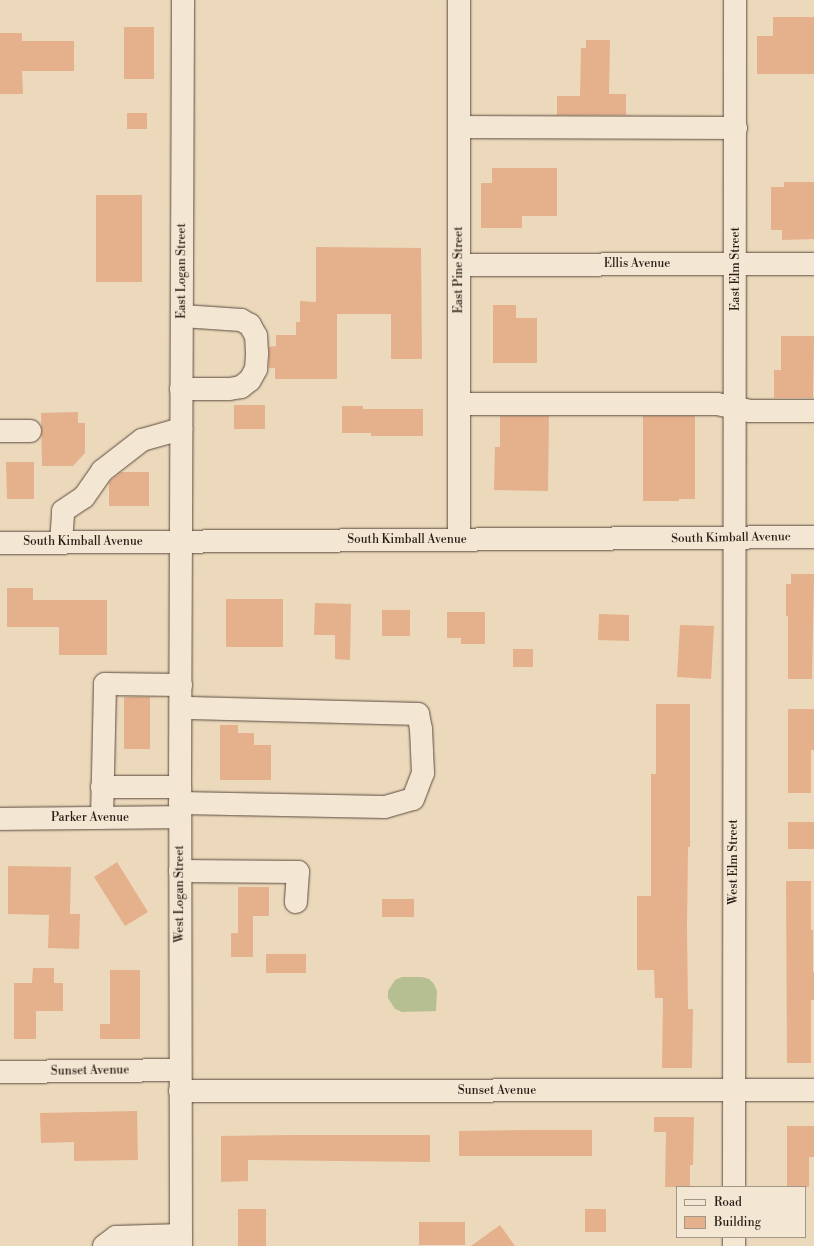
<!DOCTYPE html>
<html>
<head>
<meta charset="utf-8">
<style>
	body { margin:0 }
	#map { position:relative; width:814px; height:1246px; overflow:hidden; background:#ecd8bb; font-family:"Libre Bodoni",serif }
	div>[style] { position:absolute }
	.green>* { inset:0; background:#b6bf92 }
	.building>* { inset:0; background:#e5b08c }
	.roads { filter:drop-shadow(0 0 1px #5a4c3f) drop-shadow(0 0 1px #5a4c3f) }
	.minor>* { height:22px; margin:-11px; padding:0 11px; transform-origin:11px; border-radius:11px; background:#f3e6d3 }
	span { translate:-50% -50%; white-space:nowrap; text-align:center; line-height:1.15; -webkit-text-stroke:4px #f3e6d3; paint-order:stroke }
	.street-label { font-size:12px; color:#291e16 }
	.legend { position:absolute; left:676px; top:1186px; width:130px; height:52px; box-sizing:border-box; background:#f3e6d3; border:1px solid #a29687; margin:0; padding:5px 7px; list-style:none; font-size:12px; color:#291e16 }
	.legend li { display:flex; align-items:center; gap:8px; height:20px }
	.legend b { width:20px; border:1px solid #a29687 }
</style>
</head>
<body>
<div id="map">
	<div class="green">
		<i style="clip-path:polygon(402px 977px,422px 977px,429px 979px,434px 984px,437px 991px,436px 1011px,402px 1012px,395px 1009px,388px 998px,388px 991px,395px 980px)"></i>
	</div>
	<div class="building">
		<i style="clip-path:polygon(773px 17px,814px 17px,814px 74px,757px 74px,757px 36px,773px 36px)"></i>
		<i style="clip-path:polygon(124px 27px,154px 27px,154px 79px,124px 79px)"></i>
		<i style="clip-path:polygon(0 33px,22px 33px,22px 41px,74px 41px,74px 71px,22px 71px,23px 94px,0 94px)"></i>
		<i style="clip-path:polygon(586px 40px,610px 40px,609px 94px,626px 94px,626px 115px,557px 115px,557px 96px,580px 96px,581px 48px,586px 48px)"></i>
		<i style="clip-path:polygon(127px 113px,147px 113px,147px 129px,127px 129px)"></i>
		<i style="clip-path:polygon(492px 168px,557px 168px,557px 216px,522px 216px,522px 228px,481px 228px,481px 183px,492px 183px)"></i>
		<i style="clip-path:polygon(784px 182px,814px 182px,814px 239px,782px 240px,782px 230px,771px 230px,771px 187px,784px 187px)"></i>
		<i style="clip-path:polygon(96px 195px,142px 195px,142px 282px,96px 282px)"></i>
		<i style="clip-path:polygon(316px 247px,421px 248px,422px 359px,391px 359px,391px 314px,337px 314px,337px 379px,275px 379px,275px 368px,269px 368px,269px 347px,276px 346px,276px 335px,296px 335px,296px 322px,300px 322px,300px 301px,316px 302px)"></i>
		<i style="clip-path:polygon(493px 305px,516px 305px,516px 318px,537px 318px,537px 363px,493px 363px)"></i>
		<i style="clip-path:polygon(781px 336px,814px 336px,813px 398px,774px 398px,774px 370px,781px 370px)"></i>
		<i style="clip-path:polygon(234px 405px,265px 405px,265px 429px,234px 429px)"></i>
		<i style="clip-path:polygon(342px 406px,363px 406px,363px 409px,423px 409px,423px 436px,371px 436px,371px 433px,342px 433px)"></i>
		<i style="clip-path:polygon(78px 412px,78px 423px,85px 423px,85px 453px,73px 466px,42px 466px,41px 413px)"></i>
		<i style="clip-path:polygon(500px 416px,549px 416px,548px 491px,494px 490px,495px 447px,500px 447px)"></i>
		<i style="clip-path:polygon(643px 416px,695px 416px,695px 499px,679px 499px,679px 501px,643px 501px)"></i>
		<i style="clip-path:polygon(6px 462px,34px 462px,34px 499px,7px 499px)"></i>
		<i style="clip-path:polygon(121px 472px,149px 472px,149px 506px,109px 506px,109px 482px)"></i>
		<i style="clip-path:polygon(791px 574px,814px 574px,812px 679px,788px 679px,788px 616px,786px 616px,786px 584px,791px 584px)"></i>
		<i style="clip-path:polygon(7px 588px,33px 588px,33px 600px,107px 600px,107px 655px,59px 655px,59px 627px,7px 627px)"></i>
		<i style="clip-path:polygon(226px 599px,283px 599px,283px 647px,226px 647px)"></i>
		<i style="clip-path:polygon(315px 603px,351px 604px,350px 660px,335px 659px,335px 635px,314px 635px)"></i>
		<i style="clip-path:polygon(382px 610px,410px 610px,410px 636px,382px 636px)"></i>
		<i style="clip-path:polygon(447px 612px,485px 612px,485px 644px,461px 644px,461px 638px,447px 638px)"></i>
		<i style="clip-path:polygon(599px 614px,629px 615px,629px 641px,598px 640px)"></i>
		<i style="clip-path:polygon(680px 625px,714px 626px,711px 679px,677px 677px)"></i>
		<i style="clip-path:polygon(513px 649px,533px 649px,533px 667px,513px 667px)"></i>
		<i style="clip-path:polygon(124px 697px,150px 697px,150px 749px,124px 749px)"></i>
		<i style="clip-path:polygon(656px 704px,690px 704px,690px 847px,688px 847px,687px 927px,688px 1009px,693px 1009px,692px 1068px,662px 1068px,663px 998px,655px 998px,654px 970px,637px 970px,637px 896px,651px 896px,651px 774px,656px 774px)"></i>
		<i style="clip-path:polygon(788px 709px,814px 709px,814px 750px,811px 750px,811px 793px,788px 793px)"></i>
		<i style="clip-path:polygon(220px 725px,238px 725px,238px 733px,254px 733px,254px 745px,271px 745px,271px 780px,220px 780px)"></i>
		<i style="clip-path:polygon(788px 822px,814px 822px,814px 849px,788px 849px)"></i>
		<i style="clip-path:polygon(117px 862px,148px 912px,125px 926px,94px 877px)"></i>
		<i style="clip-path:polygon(8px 866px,71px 867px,70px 914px,80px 914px,79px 949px,48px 948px,49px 915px,8px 914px)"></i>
		<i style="clip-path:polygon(786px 881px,811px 881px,811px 930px,813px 930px,813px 972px,814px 972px,814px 1000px,811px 1000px,811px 1063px,787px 1063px)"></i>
		<i style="clip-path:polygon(238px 887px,269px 887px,269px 916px,253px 916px,253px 957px,231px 957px,231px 933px,238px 933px)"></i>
		<i style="clip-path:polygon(382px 899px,414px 899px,414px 917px,382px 917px)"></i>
		<i style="clip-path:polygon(266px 954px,306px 954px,306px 973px,266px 973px)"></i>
		<i style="clip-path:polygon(33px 968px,54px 968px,54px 983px,63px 983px,63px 1011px,36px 1011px,36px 1039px,14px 1039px,14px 983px,32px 983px)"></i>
		<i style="clip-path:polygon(110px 970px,140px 970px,140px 1039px,100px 1039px,100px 1024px,110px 1024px)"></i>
		<i style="clip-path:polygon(137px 1111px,138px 1160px,74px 1161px,74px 1142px,41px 1143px,40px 1113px)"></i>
		<i style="clip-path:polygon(654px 1117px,694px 1117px,693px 1165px,690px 1165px,690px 1187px,665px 1187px,666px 1132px,654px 1132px)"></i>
		<i style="clip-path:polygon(787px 1126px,814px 1126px,814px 1157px,809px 1157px,809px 1187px,787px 1187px)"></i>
		<i style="clip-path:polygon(530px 1130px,592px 1130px,592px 1156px,459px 1156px,459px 1131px)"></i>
		<i style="clip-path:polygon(295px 1135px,430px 1135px,430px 1162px,248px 1160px,248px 1181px,221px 1182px,221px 1136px)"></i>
		<i style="clip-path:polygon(238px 1209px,266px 1209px,266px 1246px,238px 1246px)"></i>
		<i style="clip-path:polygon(585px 1209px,606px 1209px,606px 1232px,585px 1232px)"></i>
		<i style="clip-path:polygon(419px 1222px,465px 1222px,465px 1245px,419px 1245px)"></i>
		<i style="clip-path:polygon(500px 1225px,515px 1246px,471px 1246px)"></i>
	</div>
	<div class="roads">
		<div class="minor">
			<i style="left:459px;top:0;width:539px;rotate:90deg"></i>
			<i style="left:459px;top:127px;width:277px;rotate:0.2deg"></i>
			<i style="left:459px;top:265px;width:355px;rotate:-0.2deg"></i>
			<i style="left:181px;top:389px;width:48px"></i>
			<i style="left:229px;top:389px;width:12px;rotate:-9deg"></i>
			<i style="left:241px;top:387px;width:11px;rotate:-38deg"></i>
			<i style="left:250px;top:380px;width:13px;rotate:-61deg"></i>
			<i style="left:256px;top:369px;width:16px;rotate:-86deg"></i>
			<i style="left:257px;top:353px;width:17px;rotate:-93deg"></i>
			<i style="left:256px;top:336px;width:13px;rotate:-119deg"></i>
			<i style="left:250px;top:325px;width:10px;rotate:-151deg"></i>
			<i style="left:241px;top:320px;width:59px;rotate:-176.1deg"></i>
			<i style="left:459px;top:404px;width:258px"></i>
			<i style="left:717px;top:404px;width:33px;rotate:12deg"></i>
			<i style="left:749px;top:411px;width:65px"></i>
			<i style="left:0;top:431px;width:30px"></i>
			<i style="left:0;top:543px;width:814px;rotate:-0.42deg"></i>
			<i style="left:61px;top:543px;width:32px;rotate:-86deg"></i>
			<i style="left:63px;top:511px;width:25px;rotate:-34deg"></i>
			<i style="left:84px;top:497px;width:32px;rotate:-55deg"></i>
			<i style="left:102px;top:471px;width:51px;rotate:-37.8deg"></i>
			<i style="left:142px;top:440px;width:41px;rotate:-15.8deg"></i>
			<i style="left:102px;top:787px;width:78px"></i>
			<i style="left:180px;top:803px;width:205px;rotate:1.1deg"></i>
			<i style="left:385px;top:807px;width:29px;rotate:-16deg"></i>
			<i style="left:413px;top:799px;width:28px;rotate:-69deg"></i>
			<i style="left:423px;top:773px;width:44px;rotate:-92.6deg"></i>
			<i style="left:421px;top:729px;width:15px;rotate:-101deg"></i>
			<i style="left:418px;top:714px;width:237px;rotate:-178.5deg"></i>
			<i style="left:102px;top:818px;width:134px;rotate:-88.7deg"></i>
			<i style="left:105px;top:684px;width:76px;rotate:0.8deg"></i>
			<i style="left:0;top:819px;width:180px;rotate:-0.6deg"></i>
			<i style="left:180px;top:871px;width:118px;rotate:0.5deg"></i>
			<i style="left:298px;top:872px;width:30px;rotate:94deg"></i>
			<i style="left:0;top:1072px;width:180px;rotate:-0.6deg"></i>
			<i style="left:180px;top:1091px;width:634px;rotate:-0.09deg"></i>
			<i style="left:734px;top:1187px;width:1187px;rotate:-89.95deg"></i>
			<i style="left:104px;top:1246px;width:15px;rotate:-37deg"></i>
			<i style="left:116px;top:1237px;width:65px;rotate:-1.8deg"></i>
			<i style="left:181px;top:1246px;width:459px;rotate:-90.1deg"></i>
			<i style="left:180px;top:787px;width:787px;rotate:-89.78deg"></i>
			<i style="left:734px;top:1246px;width:9px;rotate:-90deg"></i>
		</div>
	</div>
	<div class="street-label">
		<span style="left:637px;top:264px">Ellis Avenue</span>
		<span style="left:736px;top:269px;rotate:-90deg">East Elm Street</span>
		<span style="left:459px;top:270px;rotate:-90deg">East Pine Street</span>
		<span style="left:182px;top:271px;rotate:-90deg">East Logan Street</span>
		<span style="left:731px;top:538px;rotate:-1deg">South Kimball Avenue</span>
		<span style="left:407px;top:540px">South Kimball Avenue</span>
		<span style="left:83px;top:542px">South Kimball Avenue</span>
		<span style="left:90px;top:818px">Parker Avenue</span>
		<span style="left:734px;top:862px;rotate:-90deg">West Elm Street</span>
		<span style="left:180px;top:894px;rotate:-90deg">West Logan Street</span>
		<span style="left:90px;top:1071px;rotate:-1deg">Sunset Avenue</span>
		<span style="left:497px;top:1091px">Sunset Avenue</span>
	</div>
	<ul class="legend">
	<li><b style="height:5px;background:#f3e6d3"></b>Road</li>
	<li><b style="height:11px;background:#e5b08c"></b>Building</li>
	</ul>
</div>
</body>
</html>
